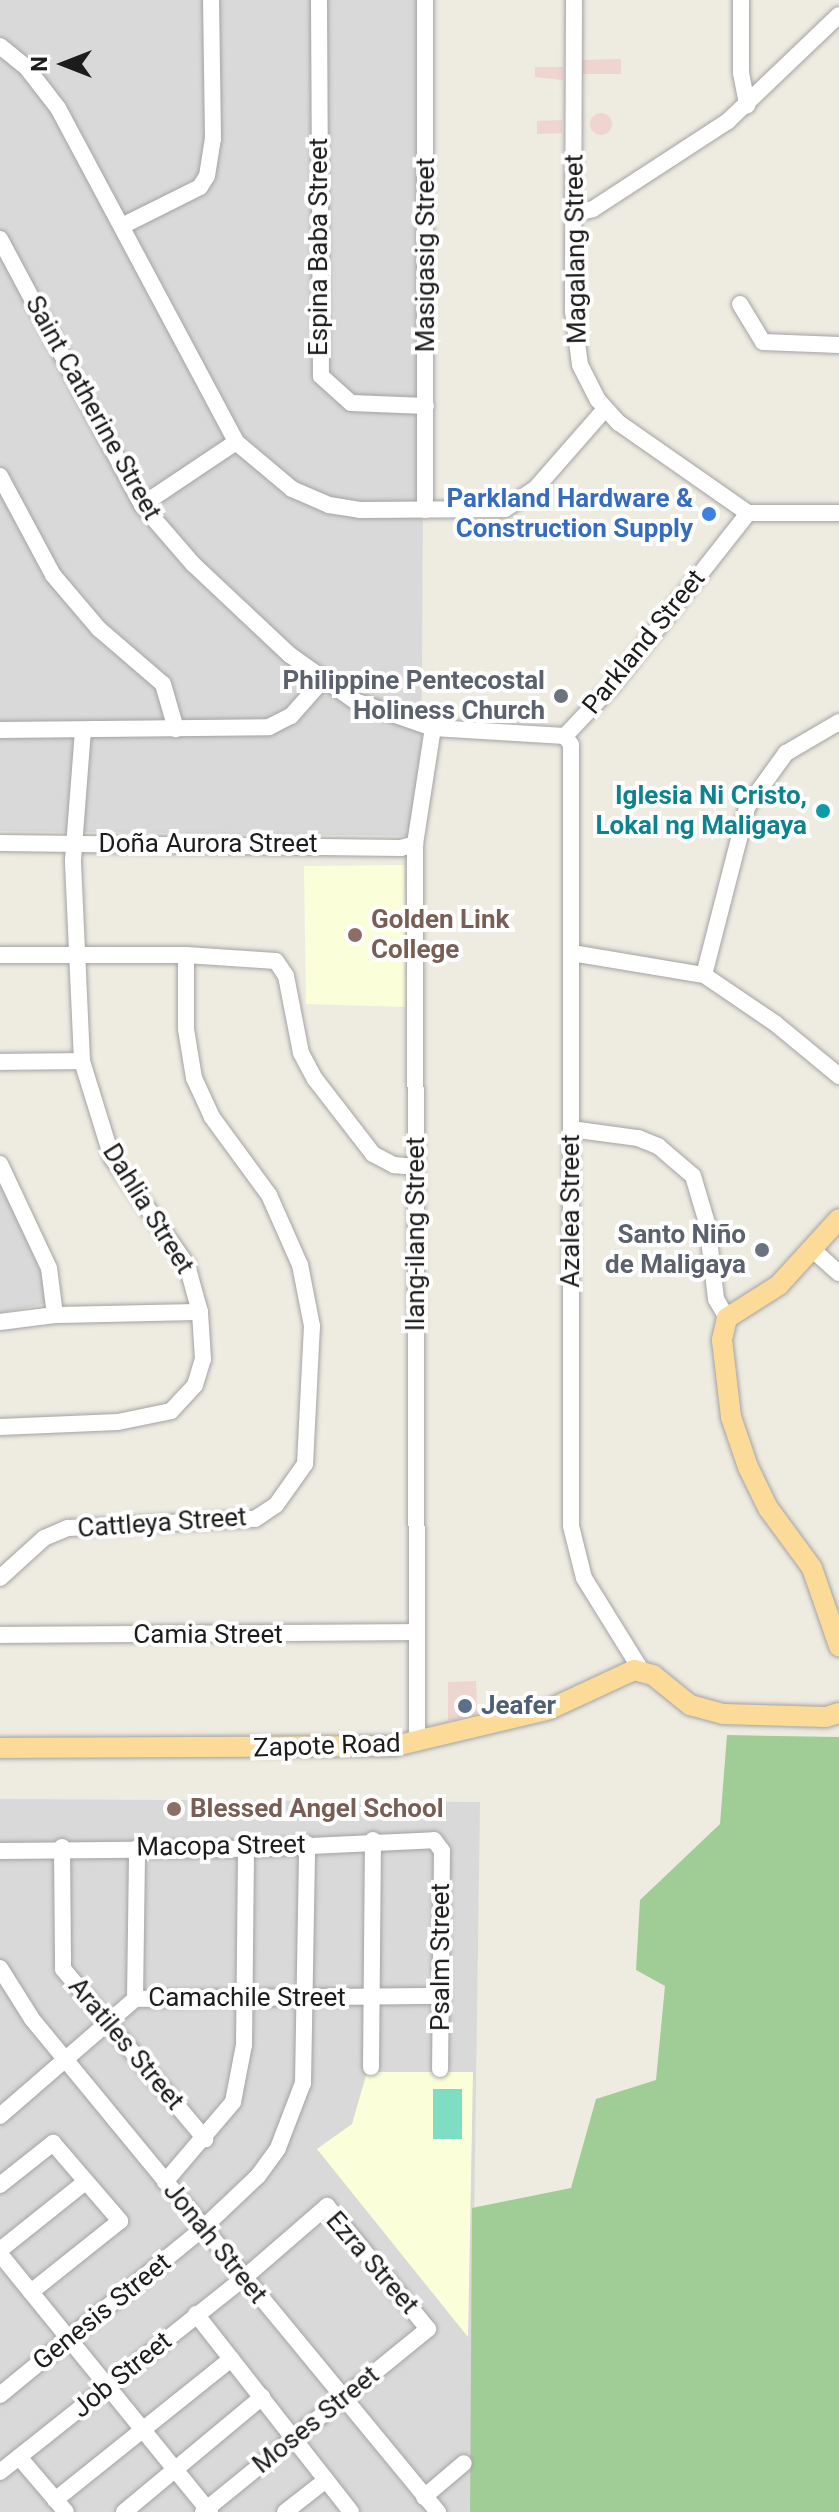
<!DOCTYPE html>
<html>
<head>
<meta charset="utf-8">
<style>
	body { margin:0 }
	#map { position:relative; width:839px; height:2512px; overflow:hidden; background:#eeebe1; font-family:Roboto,sans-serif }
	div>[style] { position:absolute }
	.residential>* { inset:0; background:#dad9d9 }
	.commercial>* { inset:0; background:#efd5d0 }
	.round { border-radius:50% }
	.education>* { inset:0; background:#fbffd9 }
	.forest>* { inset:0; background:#a0cd96 }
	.pitch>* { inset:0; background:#7edec3 }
	.roads { filter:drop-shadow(0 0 2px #a3a3a3) drop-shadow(0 0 2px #a3a3a3) }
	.minor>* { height:16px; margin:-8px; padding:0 8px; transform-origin:8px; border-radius:8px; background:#fff }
	.major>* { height:20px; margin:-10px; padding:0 10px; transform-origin:10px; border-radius:10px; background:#fcdb98 }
	.dots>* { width:22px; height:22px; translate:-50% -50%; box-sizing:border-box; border:4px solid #fff; border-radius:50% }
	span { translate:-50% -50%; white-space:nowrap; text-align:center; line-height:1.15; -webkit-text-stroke:8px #fff; paint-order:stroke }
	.street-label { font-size:26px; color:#1c1c1c }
	.shop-label { font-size:26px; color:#366cbe; font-weight:700 }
	.right { translate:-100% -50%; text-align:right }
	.worship-label { font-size:26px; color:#5b616d; font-weight:700 }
	.culture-label { font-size:26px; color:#0d838f; font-weight:700 }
	.education-label { font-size:26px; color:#785e54; font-weight:700 }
	.left { translate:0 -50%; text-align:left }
	.service-label { font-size:26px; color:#4e5e75; font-weight:700 }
	.north { position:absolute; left:24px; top:24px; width:80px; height:80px; -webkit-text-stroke:6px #fff; paint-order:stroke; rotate:270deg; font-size:22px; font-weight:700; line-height:32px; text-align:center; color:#1c1c1c }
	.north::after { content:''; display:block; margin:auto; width:28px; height:36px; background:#1c1c1c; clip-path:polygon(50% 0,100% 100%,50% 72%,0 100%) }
</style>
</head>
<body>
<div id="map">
	<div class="residential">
		<i style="clip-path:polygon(0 0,426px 0,421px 836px,0 831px)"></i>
		<i style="clip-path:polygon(0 1176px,38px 1254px,49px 1303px,0 1313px)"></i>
		<i style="clip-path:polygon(0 1799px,480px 1802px,470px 2512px,0 2512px)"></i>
	</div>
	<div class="commercial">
		<i style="clip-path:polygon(621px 59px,621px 74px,580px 74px,580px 60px)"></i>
		<i style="clip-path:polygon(535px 67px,563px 67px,563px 80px,535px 77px)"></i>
		<i class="round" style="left:590px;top:113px;width:22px;height:22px"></i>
		<i style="clip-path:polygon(562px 120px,562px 133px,537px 134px,537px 121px)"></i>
		<i style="clip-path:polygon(476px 1681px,477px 1714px,448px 1721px,448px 1682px)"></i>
	</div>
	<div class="education">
		<i style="clip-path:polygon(404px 865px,406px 1007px,306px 1004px,304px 866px)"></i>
		<i style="clip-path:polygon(367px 2072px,473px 2072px,468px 2337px,317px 2149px,352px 2124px)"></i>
	</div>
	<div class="forest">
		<i style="clip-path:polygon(727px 1735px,839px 1737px,839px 2512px,470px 2512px,472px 2208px,571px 2188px,596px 2099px,656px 2080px,665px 1986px,636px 1970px,640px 1900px,720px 1824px)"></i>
	</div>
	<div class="pitch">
		<i style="clip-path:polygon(433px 2089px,462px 2089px,462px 2139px,433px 2139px)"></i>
	</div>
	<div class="roads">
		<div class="minor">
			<i style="left:319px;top:0;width:376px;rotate:89.7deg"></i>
			<i style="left:321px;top:376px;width:40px;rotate:42deg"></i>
			<i style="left:351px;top:403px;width:75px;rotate:2.3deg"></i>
			<i style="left:425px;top:0;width:510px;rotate:90deg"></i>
			<i style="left:574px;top:0;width:311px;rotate:90.2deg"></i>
			<i style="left:573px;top:311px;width:54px;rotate:82.6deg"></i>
			<i style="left:580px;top:365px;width:39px;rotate:63deg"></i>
			<i style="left:598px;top:400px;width:31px;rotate:48deg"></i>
			<i style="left:619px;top:423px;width:157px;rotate:34.9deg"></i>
			<i style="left:741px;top:0;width:73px;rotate:90deg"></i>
			<i style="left:741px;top:73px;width:33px;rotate:79deg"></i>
			<i style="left:0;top:46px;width:35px;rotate:39deg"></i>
			<i style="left:27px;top:68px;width:51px;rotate:52.2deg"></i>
			<i style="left:58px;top:108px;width:378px;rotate:61.9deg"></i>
			<i style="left:236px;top:442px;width:73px;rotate:40deg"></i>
			<i style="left:292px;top:489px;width:40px;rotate:23.4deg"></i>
			<i style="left:329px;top:505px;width:31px;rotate:9deg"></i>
			<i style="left:360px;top:510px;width:145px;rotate:-0.4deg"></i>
			<i style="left:505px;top:509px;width:36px;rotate:-34deg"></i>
			<i style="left:535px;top:489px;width:106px;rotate:-48.8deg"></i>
			<i style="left:575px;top:214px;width:19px;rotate:-16deg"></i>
			<i style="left:593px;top:209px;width:161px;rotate:-33.1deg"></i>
			<i style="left:728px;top:121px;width:153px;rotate:-43.7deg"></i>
			<i style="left:122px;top:226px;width:87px;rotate:-26.6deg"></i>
			<i style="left:200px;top:187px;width:13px;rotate:-58deg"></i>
			<i style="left:207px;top:176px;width:37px;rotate:-81deg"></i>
			<i style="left:213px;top:139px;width:139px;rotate:-90.8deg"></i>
			<i style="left:0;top:239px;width:302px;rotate:61.9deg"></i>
			<i style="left:142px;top:505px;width:78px;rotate:49.2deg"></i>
			<i style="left:193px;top:564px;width:133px;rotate:43.2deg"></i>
			<i style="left:290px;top:655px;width:80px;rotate:35.3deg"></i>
			<i style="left:355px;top:701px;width:83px;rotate:19.1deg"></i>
			<i style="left:433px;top:728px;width:132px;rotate:3.5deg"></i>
			<i style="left:740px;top:304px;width:44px;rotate:58.8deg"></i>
			<i style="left:763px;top:342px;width:76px;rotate:2.3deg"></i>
			<i style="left:0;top:476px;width:112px;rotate:61.8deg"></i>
			<i style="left:53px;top:575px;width:71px;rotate:49.6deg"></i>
			<i style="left:99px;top:629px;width:84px;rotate:40.7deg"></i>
			<i style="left:163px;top:684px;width:47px;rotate:73.9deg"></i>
			<i style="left:142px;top:505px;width:113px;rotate:-33.8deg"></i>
			<i style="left:748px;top:513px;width:91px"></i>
			<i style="left:0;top:730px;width:269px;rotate:-0.6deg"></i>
			<i style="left:269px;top:727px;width:25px;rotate:-27deg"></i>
			<i style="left:291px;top:716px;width:47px;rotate:-48.5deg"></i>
			<i style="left:565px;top:736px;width:11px;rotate:56deg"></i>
			<i style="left:571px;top:745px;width:781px;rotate:90deg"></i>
			<i style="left:571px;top:1526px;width:54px;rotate:76deg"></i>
			<i style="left:584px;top:1578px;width:108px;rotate:58.2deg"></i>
			<i style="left:565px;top:736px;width:69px;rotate:-46.8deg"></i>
			<i style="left:612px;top:686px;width:220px;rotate:-51.8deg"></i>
			<i style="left:0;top:843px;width:401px;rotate:0.7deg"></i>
			<i style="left:401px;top:848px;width:15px;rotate:-16deg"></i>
			<i style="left:572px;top:953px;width:134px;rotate:9.5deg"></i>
			<i style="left:704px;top:975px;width:87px;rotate:34.2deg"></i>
			<i style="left:776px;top:1024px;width:82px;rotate:39.5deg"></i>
			<i style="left:0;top:955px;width:186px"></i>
			<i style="left:186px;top:955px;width:90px;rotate:3.8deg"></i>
			<i style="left:276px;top:961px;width:18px;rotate:56deg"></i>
			<i style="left:286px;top:976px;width:78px;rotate:79deg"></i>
			<i style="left:301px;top:1053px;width:30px;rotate:62deg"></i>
			<i style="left:315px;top:1079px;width:95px;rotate:52.3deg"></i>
			<i style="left:373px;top:1154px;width:24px;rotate:28deg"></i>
			<i style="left:394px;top:1165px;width:22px;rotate:5deg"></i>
			<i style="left:704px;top:975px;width:173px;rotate:-75.6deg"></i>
			<i style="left:747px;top:807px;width:67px;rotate:-54.2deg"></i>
			<i style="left:786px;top:753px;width:61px;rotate:-30.3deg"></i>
			<i style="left:0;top:1062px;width:82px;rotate:-0.7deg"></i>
			<i style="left:571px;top:1129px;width:68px;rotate:7.7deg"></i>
			<i style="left:638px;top:1138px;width:22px;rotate:22deg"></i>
			<i style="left:658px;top:1146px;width:46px;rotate:40.6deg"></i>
			<i style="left:693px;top:1176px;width:49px;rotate:73.4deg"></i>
			<i style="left:707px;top:1223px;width:77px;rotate:83.2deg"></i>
			<i style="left:716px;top:1299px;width:22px;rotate:60deg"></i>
			<i style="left:0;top:1164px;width:115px;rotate:64.8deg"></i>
			<i style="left:49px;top:1268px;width:47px;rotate:82.7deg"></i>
			<i style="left:812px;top:1249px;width:36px;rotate:42deg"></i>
			<i style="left:0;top:1322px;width:55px;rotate:-7.3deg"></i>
			<i style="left:55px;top:1315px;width:145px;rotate:-1.2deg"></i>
			<i style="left:0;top:1427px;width:118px;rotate:-2.4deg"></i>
			<i style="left:118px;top:1422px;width:54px;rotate:-11.7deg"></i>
			<i style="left:171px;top:1411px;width:35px;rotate:-47deg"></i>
			<i style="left:195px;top:1385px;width:27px;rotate:-73deg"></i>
			<i style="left:203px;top:1359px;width:47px;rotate:-93.7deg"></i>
			<i style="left:200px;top:1312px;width:49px;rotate:-105.5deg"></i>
			<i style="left:187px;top:1265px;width:131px;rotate:-125deg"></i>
			<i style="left:112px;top:1158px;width:102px;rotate:-107.2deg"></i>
			<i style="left:82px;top:1061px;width:201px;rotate:-92.6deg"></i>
			<i style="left:73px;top:860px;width:129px;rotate:-85.6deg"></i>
			<i style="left:0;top:1578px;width:59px;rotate:-42.3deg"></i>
			<i style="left:44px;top:1538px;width:26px;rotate:-23deg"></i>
			<i style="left:68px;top:1528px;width:187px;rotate:-2.8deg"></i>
			<i style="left:255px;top:1519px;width:25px;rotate:-34deg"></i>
			<i style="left:276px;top:1505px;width:50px;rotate:-54.7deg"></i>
			<i style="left:305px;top:1464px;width:138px;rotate:-87.1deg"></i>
			<i style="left:312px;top:1326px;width:62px;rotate:-101.1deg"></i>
			<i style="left:300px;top:1265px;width:77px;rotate:-113.9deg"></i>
			<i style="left:269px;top:1195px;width:97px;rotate:-126.2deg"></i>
			<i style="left:212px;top:1117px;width:43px;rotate:-114.8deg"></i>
			<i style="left:194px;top:1078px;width:50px;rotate:-99.3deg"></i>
			<i style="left:186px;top:1029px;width:74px;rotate:-90deg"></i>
			<i style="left:0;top:1635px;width:417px;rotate:-0.4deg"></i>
			<i style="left:417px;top:1742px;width:898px;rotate:-90.13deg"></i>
			<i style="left:415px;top:844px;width:117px;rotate:-81.2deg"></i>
			<i style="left:62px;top:1847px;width:122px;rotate:89.5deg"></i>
			<i style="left:63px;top:1969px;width:222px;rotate:50.1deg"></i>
			<i style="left:0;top:1851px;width:246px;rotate:-0.5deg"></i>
			<i style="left:246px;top:1849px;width:188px;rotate:-2.7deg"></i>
			<i style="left:434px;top:1840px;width:14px;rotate:54deg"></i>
			<i style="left:442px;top:1851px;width:218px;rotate:90.5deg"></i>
			<i style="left:0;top:1968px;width:60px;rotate:57.9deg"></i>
			<i style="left:32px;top:2019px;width:639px;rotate:50.53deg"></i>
			<i style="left:135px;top:1999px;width:151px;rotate:-89.2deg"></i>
			<i style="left:371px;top:2067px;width:227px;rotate:-89.5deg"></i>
			<i style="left:0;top:2116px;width:179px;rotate:-40.9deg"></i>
			<i style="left:135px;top:1999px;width:307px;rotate:-0.6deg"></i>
			<i style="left:165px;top:2182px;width:105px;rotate:-49.6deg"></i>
			<i style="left:233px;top:2102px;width:58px;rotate:-79.1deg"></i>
			<i style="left:244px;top:2045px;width:196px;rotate:-89.4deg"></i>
			<i style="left:0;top:2185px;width:68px;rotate:-38.4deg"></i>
			<i style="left:53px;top:2143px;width:103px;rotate:49.3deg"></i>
			<i style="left:120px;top:2221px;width:114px;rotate:141.4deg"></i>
			<i style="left:0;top:2250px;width:107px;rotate:-38.6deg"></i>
			<i style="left:0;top:2254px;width:333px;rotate:50.9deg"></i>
			<i style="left:196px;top:2314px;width:251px;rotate:51.9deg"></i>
			<i style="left:0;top:2395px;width:263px;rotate:-39.4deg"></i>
			<i style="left:203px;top:2228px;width:76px;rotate:-43.4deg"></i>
			<i style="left:258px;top:2176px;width:34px;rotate:-54deg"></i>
			<i style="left:278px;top:2148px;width:70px;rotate:-69deg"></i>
			<i style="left:303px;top:2083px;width:239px;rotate:-89deg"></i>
			<i style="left:19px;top:2457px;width:72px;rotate:49.5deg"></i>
			<i style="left:0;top:2472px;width:312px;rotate:-38.5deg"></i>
			<i style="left:244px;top:2278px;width:110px;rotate:-40.9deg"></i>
			<i style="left:327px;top:2206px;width:159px;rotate:50.6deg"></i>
			<i style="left:428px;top:2329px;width:290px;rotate:140.9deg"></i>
			<i style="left:424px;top:2497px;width:52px;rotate:-40.4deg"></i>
			<i style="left:55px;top:2500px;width:226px;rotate:-38.7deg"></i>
			<i style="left:124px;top:2512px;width:180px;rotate:-39.8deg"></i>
			<i style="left:285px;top:2512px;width:52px;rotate:-38deg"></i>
		</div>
		<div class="major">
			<i style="left:839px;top:1219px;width:89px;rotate:132.3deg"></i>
			<i style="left:779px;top:1285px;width:62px;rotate:147.6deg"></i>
			<i style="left:727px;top:1318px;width:23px;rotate:103deg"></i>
			<i style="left:722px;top:1340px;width:78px;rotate:83.3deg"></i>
			<i style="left:731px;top:1417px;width:53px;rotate:71.2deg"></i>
			<i style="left:748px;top:1467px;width:46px;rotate:64deg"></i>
			<i style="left:768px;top:1508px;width:74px;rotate:53.7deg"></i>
			<i style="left:812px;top:1568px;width:83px;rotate:70.9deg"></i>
			<i style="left:0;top:1748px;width:395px;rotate:-0.3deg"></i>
			<i style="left:395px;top:1746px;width:159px;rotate:-13.4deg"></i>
			<i style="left:550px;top:1709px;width:93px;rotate:-24.9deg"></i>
			<i style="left:634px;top:1670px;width:20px;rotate:15deg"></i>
			<i style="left:653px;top:1675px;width:48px;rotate:39deg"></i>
			<i style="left:690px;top:1705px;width:34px;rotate:15deg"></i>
			<i style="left:723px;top:1714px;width:103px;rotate:1.7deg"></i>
			<i style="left:826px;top:1717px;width:14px;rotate:-17deg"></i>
		</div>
	</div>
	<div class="dots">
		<i style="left:709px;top:514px;background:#3f7fe0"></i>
		<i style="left:561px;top:696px;background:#6b7280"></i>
		<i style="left:823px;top:811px;background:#0f9aa8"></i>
		<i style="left:355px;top:935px;background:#8d6e63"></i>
		<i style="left:762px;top:1250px;background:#6b7280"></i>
		<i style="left:465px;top:1706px;background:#5c6f8a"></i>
		<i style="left:174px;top:1809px;background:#8d6e63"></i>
	</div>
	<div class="street-label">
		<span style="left:319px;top:247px;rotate:-90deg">Espina Baba Street</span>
		<span style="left:576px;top:249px;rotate:-91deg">Magalang Street</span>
		<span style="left:426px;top:255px;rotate:-90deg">Masigasig Street</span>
		<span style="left:93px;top:408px;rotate:61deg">Saint Catherine Street</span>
		<span style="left:644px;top:642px;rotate:-51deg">Parkland Street</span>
		<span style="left:208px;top:844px">Doña Aurora Street</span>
		<span style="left:148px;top:1209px;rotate:58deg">Dahlia Street</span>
		<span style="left:571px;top:1211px;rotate:-90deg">Azalea Street</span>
		<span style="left:416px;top:1234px;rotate:-90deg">Ilang-ilang Street</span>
		<span style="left:162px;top:1523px;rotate:-4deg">Cattleya Street</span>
		<span style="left:208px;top:1635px">Camia Street</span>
		<span style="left:327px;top:1746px;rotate:-2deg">Zapote Road</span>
		<span style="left:221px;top:1846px;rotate:-1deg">Macopa Street</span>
		<span style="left:441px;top:1957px;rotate:-90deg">Psalm Street</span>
		<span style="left:247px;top:1998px">Camachile Street</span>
		<span style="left:126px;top:2044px;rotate:50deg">Aratiles Street</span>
		<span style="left:215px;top:2243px;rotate:51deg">Jonah Street</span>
		<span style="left:372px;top:2263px;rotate:49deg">Ezra Street</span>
		<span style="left:102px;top:2312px;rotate:-39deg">Genesis Street</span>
		<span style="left:122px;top:2375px;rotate:-39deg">Job Street</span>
		<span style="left:316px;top:2420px;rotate:-39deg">Moses Street</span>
	</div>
	<div class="shop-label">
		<span class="right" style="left:693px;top:514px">Parkland Hardware &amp;<br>Construction Supply</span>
	</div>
	<div class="worship-label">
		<span class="right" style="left:545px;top:696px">Philippine Pentecostal<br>Holiness Church</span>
		<span class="right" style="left:746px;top:1250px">Santo Niño<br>de Maligaya</span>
	</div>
	<div class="culture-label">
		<span class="right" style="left:807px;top:811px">Iglesia Ni Cristo,<br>Lokal ng Maligaya</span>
	</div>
	<div class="education-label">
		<span class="left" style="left:371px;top:935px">Golden Link<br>College</span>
		<span class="left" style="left:190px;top:1809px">Blessed Angel School</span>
	</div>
	<div class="service-label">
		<span class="left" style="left:481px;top:1706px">Jeafer</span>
	</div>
	<div class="north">N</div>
</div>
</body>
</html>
